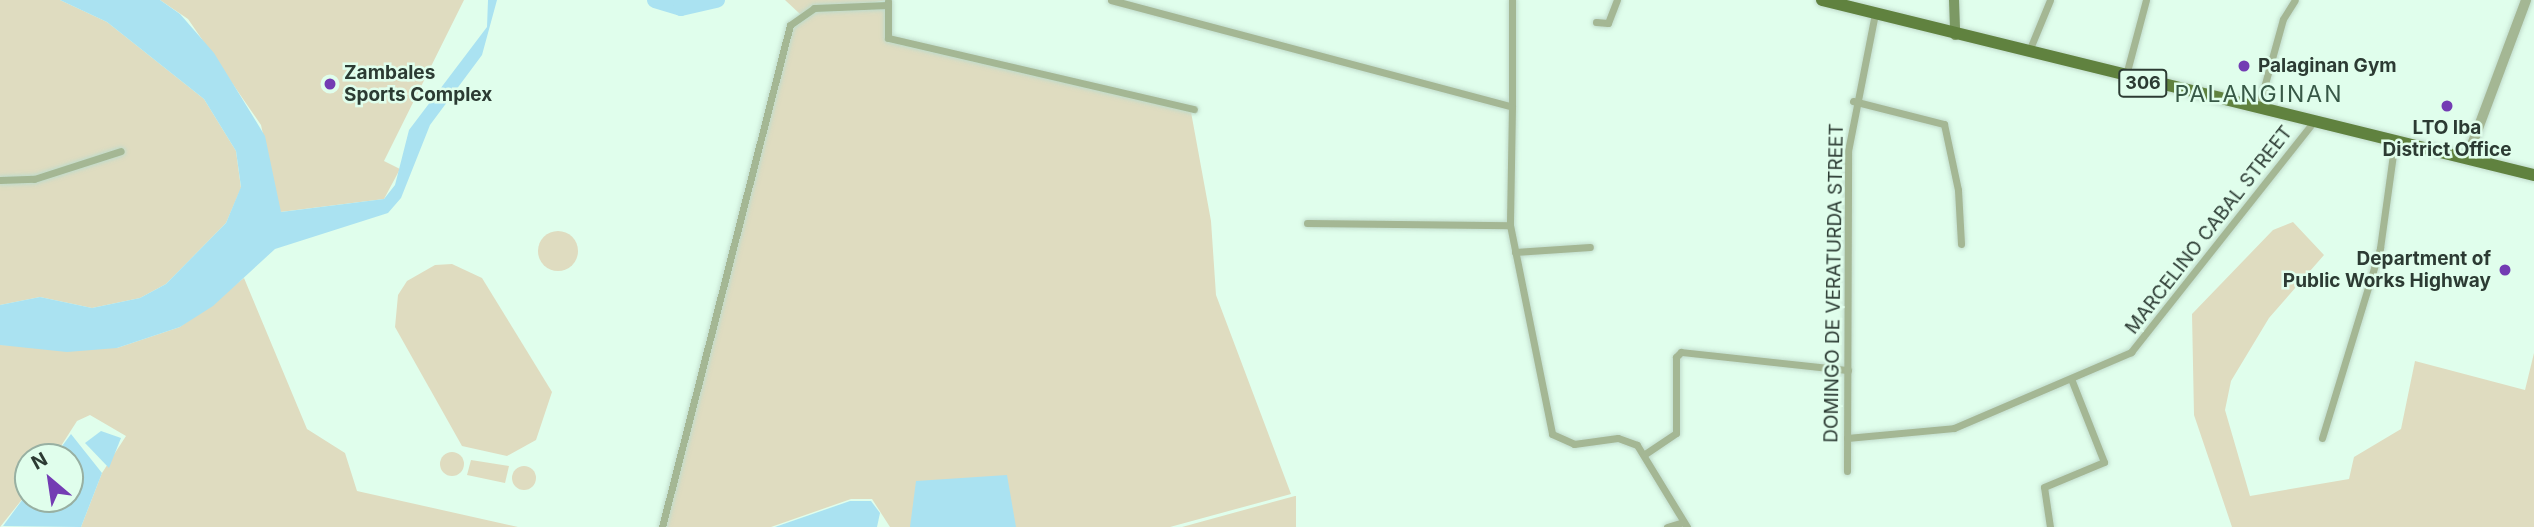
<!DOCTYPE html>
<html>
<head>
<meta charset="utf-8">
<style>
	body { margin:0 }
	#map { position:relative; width:2534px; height:527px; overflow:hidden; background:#e0feec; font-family:Inter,sans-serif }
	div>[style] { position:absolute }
	.green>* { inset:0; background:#dfdcc0 }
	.round { border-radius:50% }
	.water>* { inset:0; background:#aae2f1 }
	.river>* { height:16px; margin:-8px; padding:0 8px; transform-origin:8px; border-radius:8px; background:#aae2f1 }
	.roads { filter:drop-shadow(0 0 2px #c0dbcb) drop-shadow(0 0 2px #c0dbcb) }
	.minor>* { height:7px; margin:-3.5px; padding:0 3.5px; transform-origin:3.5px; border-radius:3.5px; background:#a4b794 }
	.tertiary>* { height:10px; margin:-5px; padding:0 5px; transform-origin:5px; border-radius:5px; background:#a4b794 }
	.secondary>* { height:10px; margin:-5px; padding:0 5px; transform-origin:5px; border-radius:5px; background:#7c9964 }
	.primary>* { height:12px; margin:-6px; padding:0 6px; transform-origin:6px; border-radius:6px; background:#60823f }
	.dots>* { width:19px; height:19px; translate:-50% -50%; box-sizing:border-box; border:4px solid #e0feec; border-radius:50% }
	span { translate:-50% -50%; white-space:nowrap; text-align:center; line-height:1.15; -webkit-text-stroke:5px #e0feec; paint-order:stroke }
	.shield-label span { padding:2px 5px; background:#e0feec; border:2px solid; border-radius:5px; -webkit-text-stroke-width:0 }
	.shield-label { font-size:18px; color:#2c3b33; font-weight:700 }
	.poi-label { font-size:19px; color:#2c3b33; font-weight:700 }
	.left { translate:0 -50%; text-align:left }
	.right { translate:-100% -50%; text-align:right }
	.street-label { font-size:19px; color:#2c3b33 }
	.quarter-label { font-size:23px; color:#375846; letter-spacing:2px }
	.north { position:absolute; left:14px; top:443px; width:70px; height:70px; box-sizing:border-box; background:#e0feec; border:2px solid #98b0a2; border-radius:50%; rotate:331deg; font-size:19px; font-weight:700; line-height:28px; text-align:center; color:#2c3b33 }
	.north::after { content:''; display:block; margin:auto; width:24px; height:32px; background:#733cb3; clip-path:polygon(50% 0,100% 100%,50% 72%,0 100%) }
</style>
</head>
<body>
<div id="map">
	<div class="green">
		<i style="clip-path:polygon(0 0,60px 0,107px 22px,204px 99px,236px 151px,241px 188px,226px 223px,166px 284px,140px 298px,92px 308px,40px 297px,0 305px)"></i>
		<i style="clip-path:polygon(160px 0,464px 0,384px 161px,400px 169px,384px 199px,280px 212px,261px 125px,188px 19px)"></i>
		<i style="clip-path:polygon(655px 0,717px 0,681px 8px)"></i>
		<i style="clip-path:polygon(785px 0,888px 0,800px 14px)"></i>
		<i style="clip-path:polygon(888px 9px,888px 42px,1191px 112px,1211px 221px,1216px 295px,1291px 494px,1170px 527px,890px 527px,872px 499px,851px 499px,771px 527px,665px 527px,792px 29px,816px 12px)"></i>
		<i style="clip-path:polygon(2293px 222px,2324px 255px,2269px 318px,2231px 381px,2225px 410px,2250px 496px,2349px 479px,2354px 457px,2401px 429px,2415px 361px,2525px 390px,2534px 353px,2534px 527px,2232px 527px,2194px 415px,2192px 314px,2273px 230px)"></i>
		<i class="round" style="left:538px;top:231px;width:40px;height:40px"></i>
		<i style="clip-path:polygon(452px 264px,482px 278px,552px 392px,536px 440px,507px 456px,462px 446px,395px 327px,398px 295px,407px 281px,435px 265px)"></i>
		<i style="clip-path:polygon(244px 278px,307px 429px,345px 453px,357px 491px,518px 527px,81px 527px,102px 473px,126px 436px,90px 415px,77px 421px,54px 457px,28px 457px,28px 492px,0 527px,0 345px,117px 348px,180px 327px)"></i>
		<i class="round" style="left:440px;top:452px;width:24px;height:24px"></i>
		<i style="clip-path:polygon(471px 460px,509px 466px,505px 483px,467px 475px)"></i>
		<i class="round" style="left:512px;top:466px;width:24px;height:24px"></i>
		<i style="clip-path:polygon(1296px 496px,1296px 527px,1182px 527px,1295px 496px)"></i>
	</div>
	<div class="water">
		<i style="clip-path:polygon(60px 0,160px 0,180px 14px,214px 53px,265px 136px,281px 212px,384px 199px,395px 185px,409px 130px,487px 27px,488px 0,497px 0,482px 55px,430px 125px,401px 198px,388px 213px,275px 249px,213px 306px,180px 327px,117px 348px,67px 352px,0 345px,0 305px,40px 297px,92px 308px,140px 298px,166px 284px,226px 223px,241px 187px,236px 151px,204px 99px,107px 22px)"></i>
		<i style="clip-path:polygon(101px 431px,121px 438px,109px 468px,85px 443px)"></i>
		<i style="clip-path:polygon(71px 434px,102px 473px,81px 527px,3px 526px,28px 492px,28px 499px,70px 499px,70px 457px,54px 457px)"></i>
		<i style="clip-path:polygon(1007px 475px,1016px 527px,910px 527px,916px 481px)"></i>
		<i style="clip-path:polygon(850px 501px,871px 501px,880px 513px,877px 527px,775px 527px)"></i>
	</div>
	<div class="river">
		<i style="left:655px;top:0;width:27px;rotate:17deg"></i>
		<i style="left:681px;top:8px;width:37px;rotate:-13deg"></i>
	</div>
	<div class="roads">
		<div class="minor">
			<i style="left:1111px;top:0;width:415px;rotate:14.9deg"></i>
			<i style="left:1512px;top:107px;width:107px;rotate:-90deg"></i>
			<i style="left:888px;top:1px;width:37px;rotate:90deg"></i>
			<i style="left:888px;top:38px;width:314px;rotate:13.1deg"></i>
			<i style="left:1596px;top:22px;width:12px;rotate:5deg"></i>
			<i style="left:1608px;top:23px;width:25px;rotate:-69deg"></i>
			<i style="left:2029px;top:51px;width:55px;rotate:-67.6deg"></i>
			<i style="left:2126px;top:75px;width:78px;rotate:-75.1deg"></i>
			<i style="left:1853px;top:101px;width:94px;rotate:14.2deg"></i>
			<i style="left:1944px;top:124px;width:67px;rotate:78deg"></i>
			<i style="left:1958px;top:190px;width:54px;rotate:86.8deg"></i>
			<i style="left:1512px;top:107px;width:118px;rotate:91deg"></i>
			<i style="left:1510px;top:225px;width:213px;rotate:78.6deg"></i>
			<i style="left:1552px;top:434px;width:24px;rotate:24deg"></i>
			<i style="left:1574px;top:444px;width:44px;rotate:-7.8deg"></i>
			<i style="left:1618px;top:438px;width:20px;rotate:20deg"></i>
			<i style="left:1637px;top:445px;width:96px;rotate:58.6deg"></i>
			<i style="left:2258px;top:109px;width:93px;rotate:-74.5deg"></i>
			<i style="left:2283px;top:19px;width:22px;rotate:-58deg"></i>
			<i style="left:0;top:180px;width:34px;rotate:-2deg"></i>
			<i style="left:34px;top:179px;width:91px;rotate:-17.8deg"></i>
			<i style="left:1307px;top:223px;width:203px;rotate:0.6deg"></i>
			<i style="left:1515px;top:252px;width:75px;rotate:-3.8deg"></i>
			<i style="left:1847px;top:438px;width:107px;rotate:-5.3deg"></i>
			<i style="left:1954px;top:428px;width:193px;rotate:-23.2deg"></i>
			<i style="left:2131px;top:352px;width:295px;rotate:-51.6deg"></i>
			<i style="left:2322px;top:438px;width:199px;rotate:-73deg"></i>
			<i style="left:2380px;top:248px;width:109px;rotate:-82.1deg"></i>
			<i style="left:1645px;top:454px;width:37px;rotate:-34deg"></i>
			<i style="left:1676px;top:433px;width:76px;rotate:-90deg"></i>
			<i style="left:1676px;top:357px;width:7px;rotate:-45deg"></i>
			<i style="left:1681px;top:352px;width:168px;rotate:6.2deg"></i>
			<i style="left:1847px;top:471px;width:320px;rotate:-89.8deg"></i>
			<i style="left:1848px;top:151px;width:140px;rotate:-78.9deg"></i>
			<i style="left:662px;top:527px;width:518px;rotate:-75.7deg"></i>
			<i style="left:790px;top:25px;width:29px;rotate:-35deg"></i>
			<i style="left:814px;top:8px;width:74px;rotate:-2.3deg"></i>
			<i style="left:1667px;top:527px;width:17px;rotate:-17deg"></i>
			<i style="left:2050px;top:527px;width:40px;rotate:-98.5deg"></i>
			<i style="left:2044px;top:487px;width:65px;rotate:-22.6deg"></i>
			<i style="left:2104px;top:462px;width:87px;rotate:-111.6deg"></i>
		</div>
		<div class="tertiary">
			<i style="left:2467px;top:158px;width:169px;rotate:-69.5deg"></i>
		</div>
		<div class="secondary">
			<i style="left:1954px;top:0;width:35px;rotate:88deg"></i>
		</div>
		<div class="primary">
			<i style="left:1822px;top:0;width:733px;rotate:13.81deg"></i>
		</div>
	</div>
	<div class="dots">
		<i style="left:2244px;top:66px;background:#733cb3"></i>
		<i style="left:330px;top:84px;background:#733cb3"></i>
		<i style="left:2447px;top:106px;background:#733cb3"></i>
		<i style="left:2505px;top:270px;background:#733cb3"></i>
	</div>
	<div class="shield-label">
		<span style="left:2143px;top:83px">306</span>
	</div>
	<div class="poi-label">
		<span class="left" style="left:2258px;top:66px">Palaginan Gym</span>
		<span class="left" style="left:344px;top:84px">Zambales<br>Sports Complex</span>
		<span style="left:2447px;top:139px">LTO Iba<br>District Office</span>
		<span class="right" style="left:2491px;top:270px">Department of<br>Public Works Highway</span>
	</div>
	<div class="street-label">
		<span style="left:2209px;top:230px;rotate:-52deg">MARCELINO CABAL STREET</span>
		<span style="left:1834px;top:283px;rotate:-89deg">DOMINGO DE VERATURDA STREET</span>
	</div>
	<div class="quarter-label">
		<span style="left:2259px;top:94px">PALANGINAN</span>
	</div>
	<div class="north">N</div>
</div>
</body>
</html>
